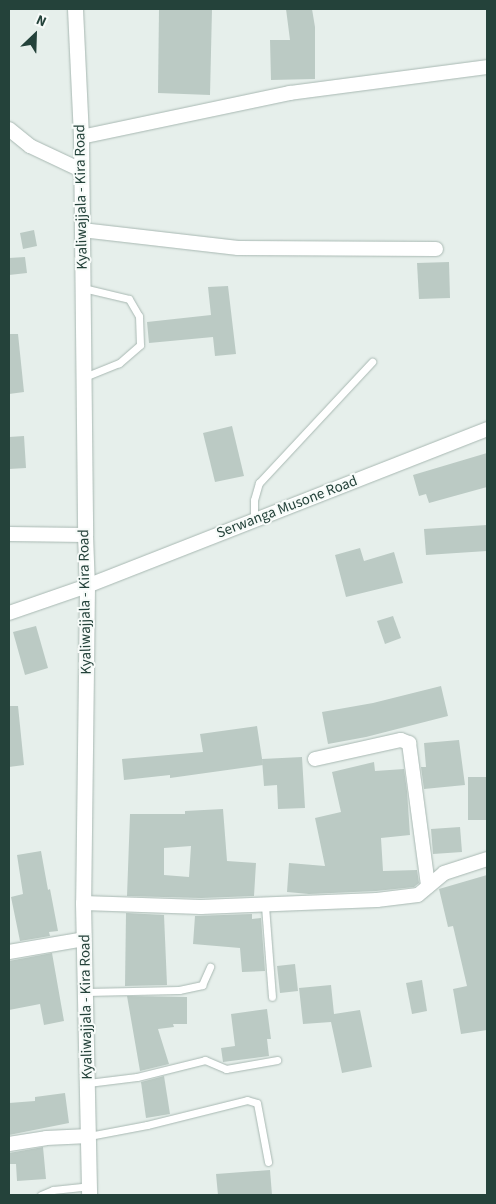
<!DOCTYPE html>
<html>
<head>
<meta charset="utf-8">
<style>
	body { margin:0 }
	#map { position:relative; width:496px; height:1204px; overflow:hidden; background:#e6efeb; font-family:"Source Sans 3",sans-serif }
	div>[style] { position:absolute }
	.building>* { inset:0; background:#bbcac4 }
	.roads { filter:drop-shadow(0 0 1px #a8b8b2) drop-shadow(0 0 1px #a8b8b2) }
	.service>* { height:7px; margin:-3.5px; padding:0 3.5px; transform-origin:3.5px; border-radius:3.5px; background:#fff }
	.minor>* { height:14px; margin:-7px; padding:0 7px; transform-origin:7px; border-radius:7px; background:#fff }
	.tertiary>* { height:15px; margin:-7.5px; padding:0 7.5px; transform-origin:7.5px; border-radius:7.5px; background:#fff }
	span { translate:-50% -50%; white-space:nowrap; text-align:center; line-height:1.15; -webkit-text-stroke:4px #f7fbf9; paint-order:stroke }
	.street-label { font-size:15px; color:#24423a }
	.frame { position:absolute; inset:0; border:10px solid #24423a; pointer-events:none }
	.north { position:absolute; left:10px; top:10px; width:50px; height:50px; -webkit-text-stroke:4px #f7fbf9; paint-order:stroke; rotate:24deg; font-size:14px; font-weight:700; line-height:20px; text-align:center; color:#24423a }
	.north::after { content:''; display:block; margin:auto; width:18px; height:22px; background:#24423a; clip-path:polygon(50% 0,100% 100%,50% 72%,0 100%) }
</style>
</head>
<body>
<div id="map">
	<div class="building">
		<i style="clip-path:polygon(159px 9px,212px 9px,210px 95px,158px 93px)"></i>
		<i style="clip-path:polygon(286px 9px,312px 9px,315px 27px,315px 79px,271px 80px,270px 40px,290px 40px)"></i>
		<i style="clip-path:polygon(34px 230px,37px 246px,23px 249px,20px 233px)"></i>
		<i style="clip-path:polygon(25px 257px,27px 273px,9px 275px,9px 258px)"></i>
		<i style="clip-path:polygon(449px 262px,450px 298px,419px 299px,417px 263px)"></i>
		<i style="clip-path:polygon(228px 286px,236px 354px,215px 356px,213px 337px,149px 343px,147px 322px,211px 315px,208px 287px)"></i>
		<i style="clip-path:polygon(9px 334px,18px 334px,24px 392px,9px 394px)"></i>
		<i style="clip-path:polygon(232px 426px,244px 476px,215px 482px,203px 433px)"></i>
		<i style="clip-path:polygon(24px 436px,26px 468px,9px 469px,9px 437px)"></i>
		<i style="clip-path:polygon(487px 453px,487px 487px,429px 503px,426px 494px,419px 496px,413px 475px)"></i>
		<i style="clip-path:polygon(487px 525px,487px 551px,426px 555px,424px 529px)"></i>
		<i style="clip-path:polygon(360px 548px,364px 561px,394px 552px,403px 583px,346px 597px,335px 555px)"></i>
		<i style="clip-path:polygon(393px 616px,401px 638px,385px 644px,377px 621px)"></i>
		<i style="clip-path:polygon(36px 626px,48px 668px,25px 675px,13px 632px)"></i>
		<i style="clip-path:polygon(441px 686px,448px 716px,366px 737px,328px 744px,322px 712px,373px 703px)"></i>
		<i style="clip-path:polygon(9px 706px,18px 706px,24px 765px,9px 767px)"></i>
		<i style="clip-path:polygon(257px 726px,263px 765px,170px 778px,170px 775px,124px 780px,122px 759px,203px 752px,200px 734px)"></i>
		<i style="clip-path:polygon(459px 740px,465px 785px,424px 789px,421px 767px,426px 767px,424px 743px)"></i>
		<i style="clip-path:polygon(302px 757px,305px 808px,278px 809px,277px 785px,264px 786px,262px 759px)"></i>
		<i style="clip-path:polygon(374px 762px,375px 771px,404px 769px,407px 791px,410px 835px,381px 838px,383px 871px,417px 870px,419px 883px,414px 887px,376px 891px,309px 894px,287px 892px,289px 863px,325px 866px,315px 818px,341px 812px,332px 772px)"></i>
		<i style="clip-path:polygon(468px 777px,487px 777px,487px 820px,468px 820px)"></i>
		<i style="clip-path:polygon(evenodd,223px 809px,227px 861px,256px 863px,254px 896px,201px 898px,127px 896px,130px 814px,185px 814px,185px 811px,223px 809px,191px 846px,189px 877px,164px 875px,164px 848px,191px 846px)"></i>
		<i style="clip-path:polygon(460px 827px,462px 852px,433px 854px,431px 829px)"></i>
		<i style="clip-path:polygon(41px 851px,48px 890px,50px 889px,58px 931px,49px 932px,50px 936px,20px 941px,11px 897px,23px 894px,17px 855px)"></i>
		<i style="clip-path:polygon(487px 875px,487px 1030px,461px 1034px,453px 989px,467px 986px,453px 926px,448px 927px,439px 889px)"></i>
		<i style="clip-path:polygon(126px 913px,164px 915px,167px 985px,125px 986px)"></i>
		<i style="clip-path:polygon(252px 914px,252px 919px,261px 918px,265px 971px,242px 972px,240px 948px,193px 944px,195px 916px)"></i>
		<i style="clip-path:polygon(52px 953px,64px 1021px,44px 1025px,40px 1004px,9px 1010px,9px 961px)"></i>
		<i style="clip-path:polygon(295px 964px,298px 991px,280px 993px,277px 966px)"></i>
		<i style="clip-path:polygon(422px 980px,427px 1011px,412px 1014px,406px 983px)"></i>
		<i style="clip-path:polygon(331px 985px,334px 1014px,360px 1010px,372px 1067px,342px 1073px,331px 1022px,303px 1024px,299px 988px)"></i>
		<i style="clip-path:polygon(127px 996px,187px 997px,187px 1024px,173px 1024px,174px 1027px,158px 1029px,169px 1064px,140px 1071px)"></i>
		<i style="clip-path:polygon(267px 1009px,271px 1039px,267px 1039px,269px 1056px,223px 1062px,221px 1048px,235px 1046px,231px 1014px)"></i>
		<i style="clip-path:polygon(164px 1076px,170px 1114px,146px 1118px,141px 1082px)"></i>
		<i style="clip-path:polygon(65px 1093px,69px 1123px,9px 1135px,9px 1103px,35px 1101px,35px 1097px)"></i>
		<i style="clip-path:polygon(43px 1147px,46px 1179px,17px 1181px,16px 1164px,9px 1164px,9px 1153px)"></i>
		<i style="clip-path:polygon(270px 1170px,272px 1195px,218px 1195px,216px 1174px)"></i>
	</div>
	<div class="roads">
		<div class="service">
			<i style="left:83px;top:288px;width:47px;rotate:13.4deg"></i>
			<i style="left:129px;top:299px;width:20px;rotate:60deg"></i>
			<i style="left:139px;top:316px;width:29px;rotate:88deg"></i>
			<i style="left:140px;top:345px;width:28px;rotate:139deg"></i>
			<i style="left:119px;top:363px;width:38px;rotate:158deg"></i>
			<i style="left:254px;top:520px;width:20px;rotate:-90deg"></i>
			<i style="left:254px;top:500px;width:18px;rotate:-74deg"></i>
			<i style="left:259px;top:483px;width:166px;rotate:-47deg"></i>
			<i style="left:265px;top:906px;width:91px;rotate:85.6deg"></i>
			<i style="left:86px;top:992px;width:93px;rotate:-1.2deg"></i>
			<i style="left:179px;top:990px;width:24px;rotate:-12deg"></i>
			<i style="left:202px;top:985px;width:20px;rotate:-66deg"></i>
			<i style="left:88px;top:1083px;width:49px;rotate:-7deg"></i>
			<i style="left:137px;top:1077px;width:70px;rotate:-14deg"></i>
			<i style="left:205px;top:1060px;width:23px;rotate:23deg"></i>
			<i style="left:226px;top:1069px;width:52px;rotate:-10deg"></i>
			<i style="left:89px;top:1136px;width:59px;rotate:-10.7deg"></i>
			<i style="left:147px;top:1125px;width:103px;rotate:-14deg"></i>
			<i style="left:247px;top:1100px;width:10px;rotate:17deg"></i>
			<i style="left:257px;top:1103px;width:60px;rotate:79.4deg"></i>
			<i style="left:41px;top:1195px;width:13px;rotate:-23deg"></i>
			<i style="left:53px;top:1190px;width:36px;rotate:-6deg"></i>
		</div>
		<div class="minor">
			<i style="left:9px;top:129px;width:27px;rotate:39deg"></i>
			<i style="left:30px;top:146px;width:56px;rotate:25.2deg"></i>
			<i style="left:81px;top:137px;width:214px;rotate:-11.9deg"></i>
			<i style="left:290px;top:93px;width:199px;rotate:-7.5deg"></i>
			<i style="left:82px;top:230px;width:157px;rotate:6.6deg"></i>
			<i style="left:238px;top:248px;width:198px;rotate:0.3deg"></i>
			<i style="left:9px;top:534px;width:76px;rotate:0.8deg"></i>
			<i style="left:9px;top:613px;width:83px;rotate:-19.1deg"></i>
			<i style="left:87px;top:586px;width:430px;rotate:-21.4deg"></i>
			<i style="left:315px;top:759px;width:88px;rotate:-12.5deg"></i>
			<i style="left:401px;top:740px;width:9px;rotate:21deg"></i>
			<i style="left:409px;top:743px;width:144px;rotate:82.4deg"></i>
			<i style="left:83px;top:903px;width:118px;rotate:1.9deg"></i>
			<i style="left:201px;top:907px;width:176px;rotate:-2.3deg"></i>
			<i style="left:377px;top:900px;width:41px;rotate:-7deg"></i>
			<i style="left:418px;top:895px;width:34px;rotate:-40deg"></i>
			<i style="left:444px;top:873px;width:45px;rotate:-18deg"></i>
			<i style="left:9px;top:952px;width:76px;rotate:-9.8deg"></i>
			<i style="left:9px;top:1144px;width:37px;rotate:-9deg"></i>
			<i style="left:46px;top:1138px;width:43px;rotate:-2.7deg"></i>
		</div>
		<div class="tertiary">
			<i style="left:75px;top:9px;width:128px;rotate:87.3deg"></i>
			<i style="left:81px;top:137px;width:398px;rotate:89.4deg"></i>
			<i style="left:85px;top:535px;width:51px;rotate:87.8deg"></i>
			<i style="left:87px;top:586px;width:317px;rotate:90.7deg"></i>
			<i style="left:83px;top:903px;width:292px;rotate:88.8deg"></i>
		</div>
	</div>
	<div class="street-label">
		<span style="left:81px;top:197px;rotate:-91deg">Kyaliwajjala - Kira Road</span>
		<span style="left:287px;top:507px;rotate:-21deg">Serwanga Musone Road</span>
		<span style="left:85px;top:602px;rotate:-91deg">Kyaliwajjala - Kira Road</span>
		<span style="left:86px;top:1007px;rotate:-91deg">Kyaliwajjala - Kira Road</span>
	</div>
	<div class="frame"></div>
	<div class="north">N</div>
</div>
</body>
</html>
